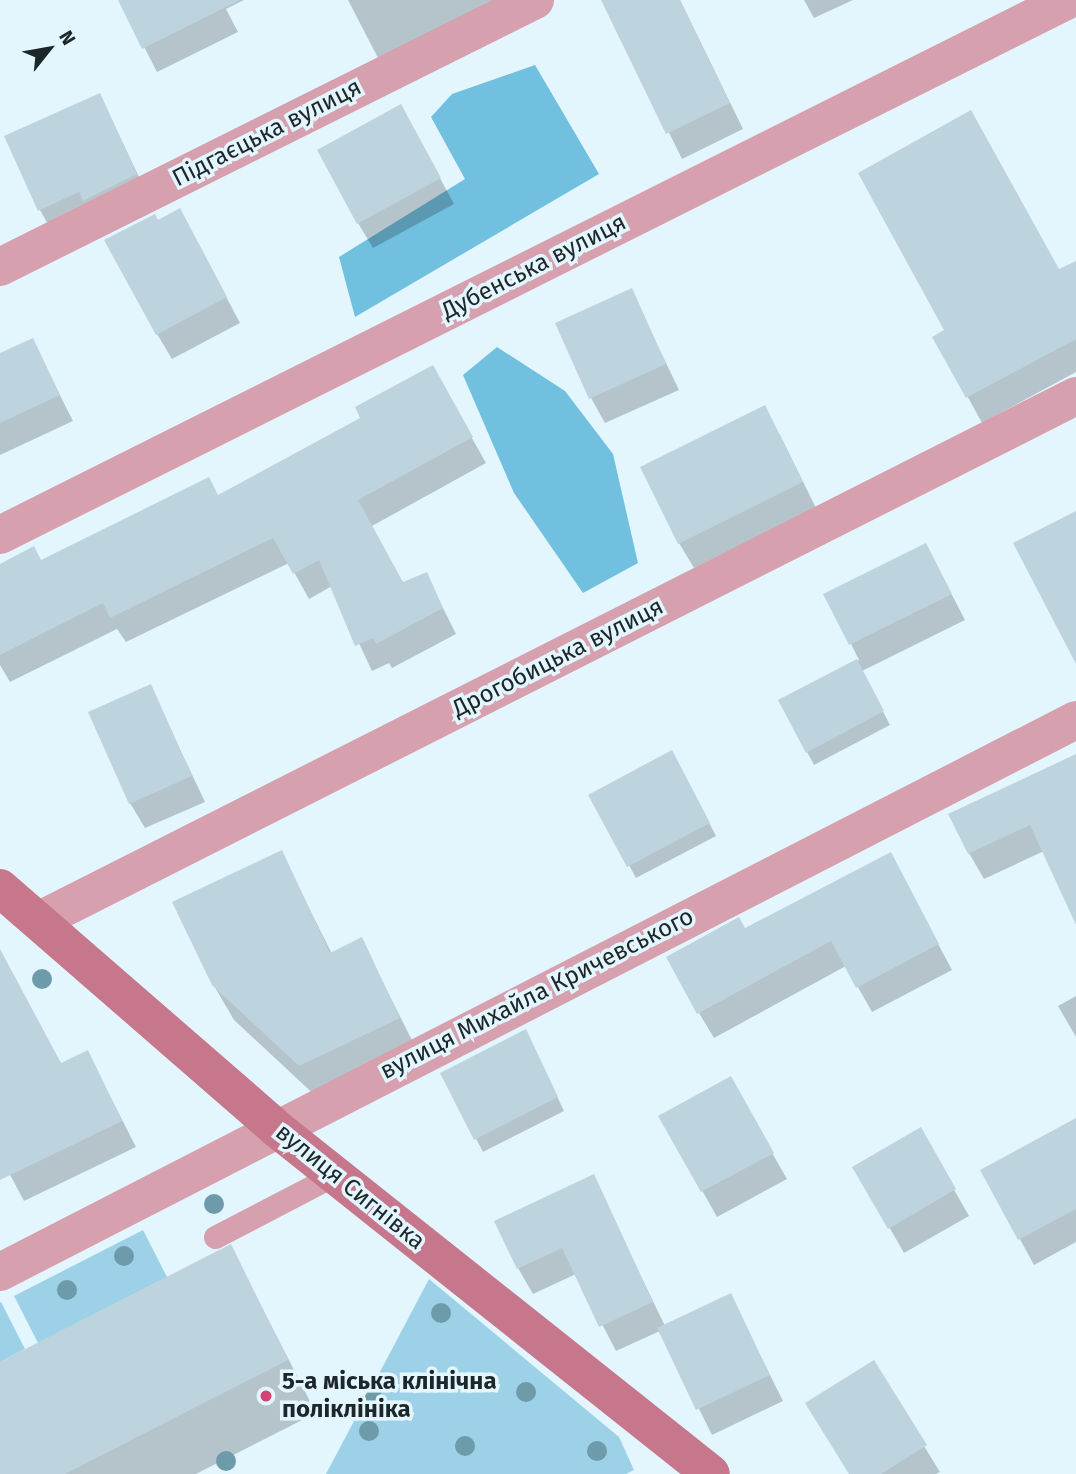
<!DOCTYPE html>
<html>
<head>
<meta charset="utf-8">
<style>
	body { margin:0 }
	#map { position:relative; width:1076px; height:1474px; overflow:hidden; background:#e3f6fe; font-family:"Fira Sans",sans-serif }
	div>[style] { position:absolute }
	.green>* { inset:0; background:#9cd1e7 }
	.forest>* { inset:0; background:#72c0df }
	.shadow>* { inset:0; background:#0003 }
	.building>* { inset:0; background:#bdd3dd }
	.lane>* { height:23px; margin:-11.5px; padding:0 11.5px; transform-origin:11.5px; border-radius:11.5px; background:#d7a0ae }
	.street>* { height:38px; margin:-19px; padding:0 19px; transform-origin:19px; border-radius:19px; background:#d7a0ae }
	.secondary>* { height:38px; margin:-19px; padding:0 19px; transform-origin:19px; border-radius:19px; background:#c6778c }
	.trees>* { width:20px; height:20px; margin:-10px; border-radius:50%; background:#6e9baa }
	.dots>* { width:19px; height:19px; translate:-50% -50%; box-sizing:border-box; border:4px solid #e3f6fe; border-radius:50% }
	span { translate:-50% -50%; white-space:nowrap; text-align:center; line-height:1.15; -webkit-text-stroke:7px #e3f6fe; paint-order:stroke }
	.street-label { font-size:24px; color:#1d2629 }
	.poi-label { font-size:24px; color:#1d2629; font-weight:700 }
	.left { translate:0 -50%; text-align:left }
	.north { position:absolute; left:14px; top:14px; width:70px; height:70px; -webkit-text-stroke:5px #e3f6fe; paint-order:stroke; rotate:59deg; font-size:19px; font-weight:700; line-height:28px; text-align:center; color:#1d2629 }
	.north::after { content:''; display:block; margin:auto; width:24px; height:32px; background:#1d2629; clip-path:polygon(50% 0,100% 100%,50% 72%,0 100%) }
</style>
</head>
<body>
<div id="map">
	<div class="green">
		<i style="clip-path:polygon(143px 1230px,167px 1277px,38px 1343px,14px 1296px)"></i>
		<i style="clip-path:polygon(429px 1279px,619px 1437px,634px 1470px,626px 1474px,326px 1474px)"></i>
		<i style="clip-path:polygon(1px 1302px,25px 1349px,0 1362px,0 1303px)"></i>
	</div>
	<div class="forest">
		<i style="clip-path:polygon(535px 65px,599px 174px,355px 317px,339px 257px,465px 179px,431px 117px,452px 94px)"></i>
		<i style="clip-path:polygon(497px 347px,565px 391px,613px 454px,638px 563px,583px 593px,514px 493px,463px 375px)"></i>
	</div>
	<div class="shadow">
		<i style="clip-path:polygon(120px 0,244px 0,226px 9px,238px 32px,157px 72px)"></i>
		<i style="clip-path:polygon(348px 0,506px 0,378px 58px)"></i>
		<i style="clip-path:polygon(622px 0,680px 0,743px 129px,682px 159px,607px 7px)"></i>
		<i style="clip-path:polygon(804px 0,853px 0,814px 18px)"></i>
		<i style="clip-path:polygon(100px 95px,150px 200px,54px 235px,40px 210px)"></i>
		<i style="clip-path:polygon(415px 132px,454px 204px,373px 248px,358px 223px)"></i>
		<i style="clip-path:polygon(158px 222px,194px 236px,240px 323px,172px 359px,157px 334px)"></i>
		<i style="clip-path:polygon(1076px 263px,1076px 372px,982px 423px,935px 337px)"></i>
		<i style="clip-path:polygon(631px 290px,679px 390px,605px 423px,591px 398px)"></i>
		<i style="clip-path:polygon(32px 340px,73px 421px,0 455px,0 355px)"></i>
		<i style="clip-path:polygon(432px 367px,486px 463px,372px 526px,403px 584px,426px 574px,456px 634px,392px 668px,389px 663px,372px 671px,332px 586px,309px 599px,289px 563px,126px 642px,117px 629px,10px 682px,0 665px,0 566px,41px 562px,218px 497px,363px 419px)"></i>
		<i style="clip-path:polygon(779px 433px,816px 508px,694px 568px,679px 543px)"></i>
		<i style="clip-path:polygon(926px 545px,965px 620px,862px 671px,890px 725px,814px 765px,780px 701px,859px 660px,826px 594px)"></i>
		<i style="clip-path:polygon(150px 686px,205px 802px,145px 828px,130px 803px)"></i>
		<i style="clip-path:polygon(679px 765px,716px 836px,636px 878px,591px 796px)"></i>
		<i style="clip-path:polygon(1076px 781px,1076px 901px,1044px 851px,984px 879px,969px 853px)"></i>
		<i style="clip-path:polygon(281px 852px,332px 954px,361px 939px,419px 1054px,321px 1101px,234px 1020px,213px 984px)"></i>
		<i style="clip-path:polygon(904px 880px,952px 970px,872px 1012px,846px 966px,714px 1038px,699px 1013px,745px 931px)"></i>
		<i style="clip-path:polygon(0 952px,61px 1065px,88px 1053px,136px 1147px,24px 1201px,0 1156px)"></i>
		<i style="clip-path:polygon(1076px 996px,1076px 1037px,1058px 1006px)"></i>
		<i style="clip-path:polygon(532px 1044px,564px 1111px,483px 1152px,442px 1074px)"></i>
		<i style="clip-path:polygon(730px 1079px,787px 1179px,717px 1217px,661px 1117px)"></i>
		<i style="clip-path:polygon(920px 1130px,969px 1216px,904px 1253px,855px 1167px)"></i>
		<i style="clip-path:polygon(982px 1170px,1076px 1195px,1076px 1242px,1034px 1265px)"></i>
		<i style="clip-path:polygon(593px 1177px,665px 1326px,730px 1295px,783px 1401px,712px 1435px,660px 1331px,616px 1351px,576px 1274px,533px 1294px,518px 1268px)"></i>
		<i style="clip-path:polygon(231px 1247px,316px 1413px,196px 1474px,0 1474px,0 1364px)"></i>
		<i style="clip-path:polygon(873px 1363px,940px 1472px,936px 1474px,850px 1474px)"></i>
	</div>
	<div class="building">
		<i style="clip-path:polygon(118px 0,240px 0,142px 49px)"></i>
		<i style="clip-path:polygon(601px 0,680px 0,730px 103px,666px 134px)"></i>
		<i style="clip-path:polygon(100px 93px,137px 174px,83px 201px,79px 192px,38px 211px,4px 136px)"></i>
		<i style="clip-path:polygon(401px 104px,441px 178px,357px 224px,317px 150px)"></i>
		<i style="clip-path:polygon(971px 110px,1059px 269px,1076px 261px,1076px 339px,966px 398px,932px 337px,944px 330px,858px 173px)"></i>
		<i style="clip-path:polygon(180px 208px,227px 297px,156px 335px,104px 240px,155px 214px,158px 220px)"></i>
		<i style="clip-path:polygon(632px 288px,666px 364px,589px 399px,555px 323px)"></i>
		<i style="clip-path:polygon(33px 338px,60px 395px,0 423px,0 353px)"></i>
		<i style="clip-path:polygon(433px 365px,473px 437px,358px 500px,403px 582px,427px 572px,443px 608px,376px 644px,373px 638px,355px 646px,319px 560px,293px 574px,273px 538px,110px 618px,103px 603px,0 655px,0 564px,34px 546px,41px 560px,209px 477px,218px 495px,360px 418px,355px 407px)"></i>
		<i style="clip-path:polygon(765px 405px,803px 482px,678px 544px,640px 467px)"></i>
		<i style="clip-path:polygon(1076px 511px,1076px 664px,1013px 543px)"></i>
		<i style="clip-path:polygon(926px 543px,952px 594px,849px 645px,823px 594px)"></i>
		<i style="clip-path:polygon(857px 659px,884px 711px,806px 753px,778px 700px)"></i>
		<i style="clip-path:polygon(151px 684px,192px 776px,129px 804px,88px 712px)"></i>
		<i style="clip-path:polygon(672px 750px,710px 823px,627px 867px,588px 795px)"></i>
		<i style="clip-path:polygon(1076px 754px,1076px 925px,1030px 825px,968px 854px,948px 814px)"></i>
		<i style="clip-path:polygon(282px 850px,330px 953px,362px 937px,400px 1018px,299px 1066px,212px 985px,172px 902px)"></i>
		<i style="clip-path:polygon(891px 852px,939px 944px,856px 988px,831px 941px,697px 1014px,666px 957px,739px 917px,745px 928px)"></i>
		<i style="clip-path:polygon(0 949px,61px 1063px,88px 1050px,122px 1121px,0 1180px)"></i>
		<i style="clip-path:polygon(526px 1029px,558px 1097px,474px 1140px,440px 1073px)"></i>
		<i style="clip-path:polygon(731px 1076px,774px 1153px,701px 1192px,658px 1116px)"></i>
		<i style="clip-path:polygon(1076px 1118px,1076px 1209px,1018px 1240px,980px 1170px)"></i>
		<i style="clip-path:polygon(921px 1127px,956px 1189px,888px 1229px,852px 1167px)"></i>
		<i style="clip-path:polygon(594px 1174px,653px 1302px,599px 1327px,562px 1248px,517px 1269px,494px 1221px)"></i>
		<i style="clip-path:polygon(231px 1244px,288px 1360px,65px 1474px,0 1474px,0 1362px)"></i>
		<i style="clip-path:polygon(731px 1293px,770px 1375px,696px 1410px,657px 1328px)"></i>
		<i style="clip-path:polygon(874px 1360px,927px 1445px,881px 1474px,849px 1474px,805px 1403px)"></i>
	</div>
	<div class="lane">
		<i style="left:215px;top:1237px;width:134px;rotate:-27.5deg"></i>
	</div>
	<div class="street">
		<i style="left:0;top:267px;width:598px;rotate:-26.52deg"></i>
		<i style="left:0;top:535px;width:1195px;rotate:-26.61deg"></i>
		<i style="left:40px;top:920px;width:1161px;rotate:-26.83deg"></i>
		<i style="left:0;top:1272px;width:1209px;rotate:-27.16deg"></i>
	</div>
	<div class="secondary">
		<i style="left:0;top:888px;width:367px;rotate:41deg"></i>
		<i style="left:277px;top:1129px;width:554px;rotate:38.48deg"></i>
	</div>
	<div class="trees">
		<i style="left:42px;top:979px"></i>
		<i style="left:214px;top:1204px"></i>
		<i style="left:124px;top:1256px"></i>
		<i style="left:67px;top:1290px"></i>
		<i style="left:441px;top:1313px"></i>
		<i style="left:526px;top:1392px"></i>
		<i style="left:374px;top:1400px"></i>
		<i style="left:369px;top:1431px"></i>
		<i style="left:465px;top:1446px"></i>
		<i style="left:597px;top:1451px"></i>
		<i style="left:226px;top:1461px"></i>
	</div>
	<div class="dots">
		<i style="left:266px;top:1396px;background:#d14475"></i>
	</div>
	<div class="street-label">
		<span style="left:267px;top:133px;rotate:-27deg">Підгаєцька вулиця</span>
		<span style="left:534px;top:267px;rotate:-27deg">Дубенська вулиця</span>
		<span style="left:558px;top:658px;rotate:-27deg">Дрогобицька вулиця</span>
		<span style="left:537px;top:994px;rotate:-27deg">вулиця Михайла Кричевського</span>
		<span style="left:350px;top:1187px;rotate:39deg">вулиця Сигнівка</span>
	</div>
	<div class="poi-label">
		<span class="left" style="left:282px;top:1396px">5-а міська клінічна<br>поліклініка</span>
	</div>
	<div class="north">N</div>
</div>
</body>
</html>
